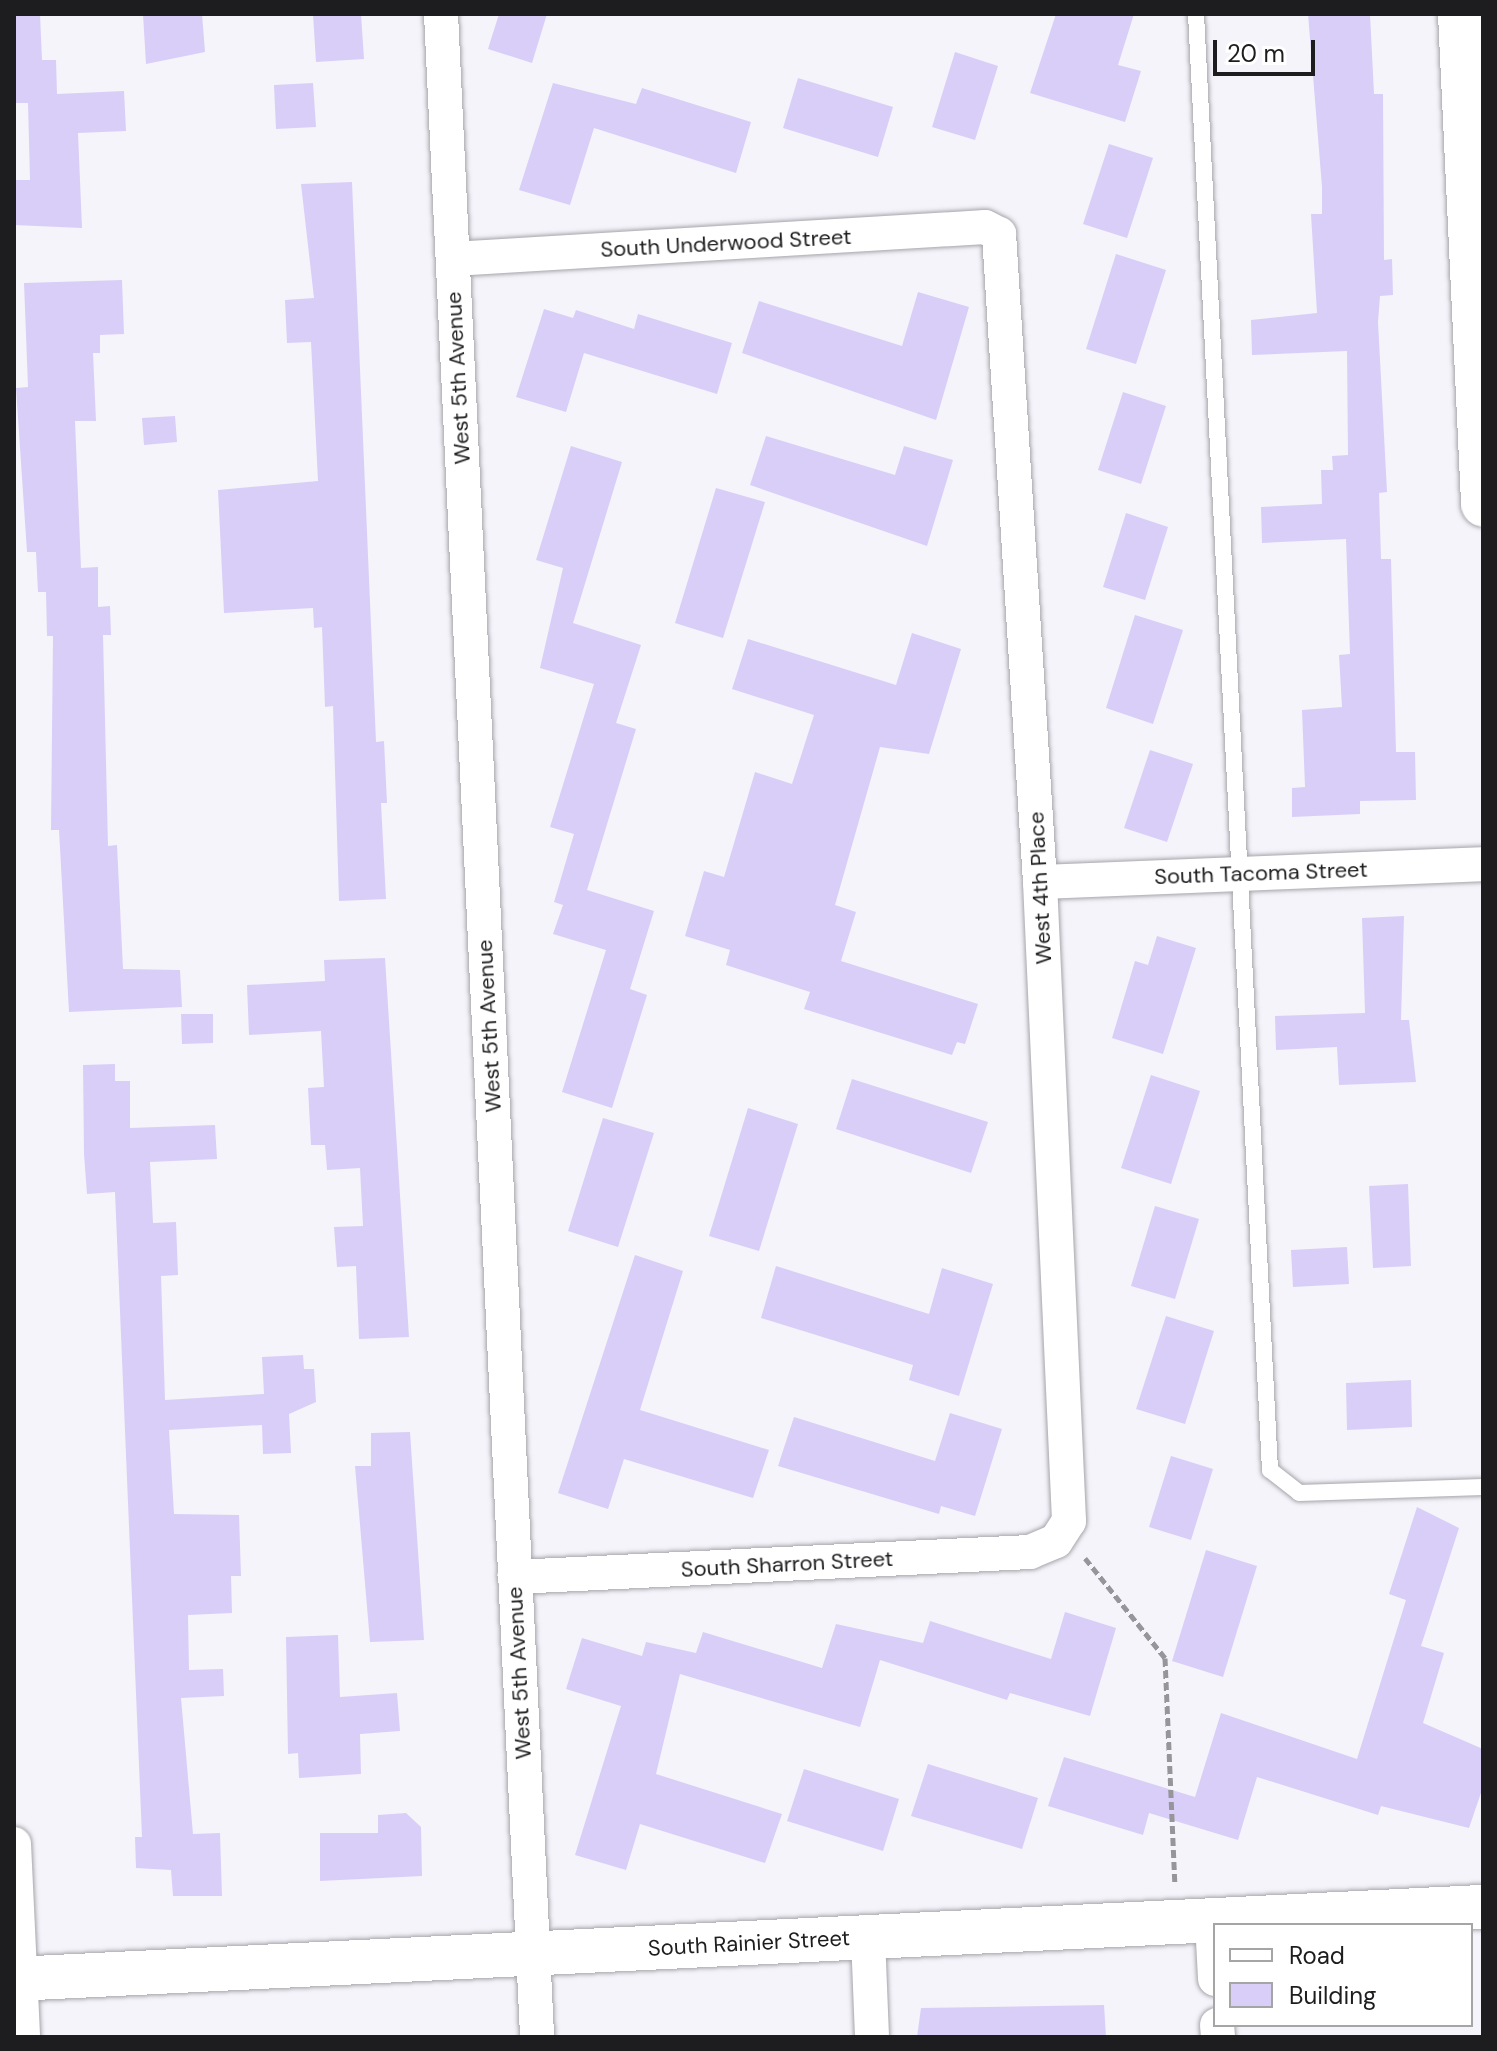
<!DOCTYPE html>
<html>
<head>
<meta charset="utf-8">
<style>
	body { margin:0 }
	#map { position:relative; width:1497px; height:2051px; overflow:hidden; background:#f5f4fa; font-family:"DM Sans",sans-serif }
	div>[style] { position:absolute }
	.building>* { inset:0; background:#d9cef8 }
	.path>* { height:5px; margin-top:-2.5px; transform-origin:0; background:repeating-linear-gradient(90deg,#96959a 0 8px,transparent 0 12px) }
	.roads { filter:drop-shadow(0 0 2px #a6a5ab) drop-shadow(0 0 2px #a6a5ab) }
	.lane>* { height:16px; margin:-8px; padding:0 8px; transform-origin:8px; border-radius:8px; background:#fff }
	.street>* { height:34px; margin:-17px; padding:0 17px; transform-origin:17px; border-radius:17px; background:#fff }
	.secondary>* { height:44px; margin:-22px; padding:0 22px; transform-origin:22px; border-radius:22px; background:#fff }
	span { translate:-50% -50%; white-space:nowrap; text-align:center; line-height:1.15; -webkit-text-stroke:6px #fff; paint-order:stroke }
	.street-label { font-size:22px; color:#1d1d1f }
	.frame { position:absolute; inset:0; border:16px solid #1d1d1f; pointer-events:none }
	.legend { position:absolute; left:1213px; top:1923px; width:260px; height:104px; box-sizing:border-box; background:#fff; border:2px solid #a5a5a5; margin:0; padding:10px 14px; list-style:none; font-size:24px; color:#1d1d1f }
	.legend li { display:flex; align-items:center; gap:16px; height:40px }
	.legend b { width:40px; border:2px solid #a5a5a5 }
	.scale { position:absolute; left:1213px; top:40px; width:102px; height:36px; box-sizing:border-box; border:4px solid #1d1d1f; border-top:0; padding-left:10px; font-size:24px; line-height:28px; white-space:nowrap; color:#1d1d1f; -webkit-text-stroke:6px #fff; paint-order:stroke }
</style>
</head>
<body>
<div id="map">
	<div class="building">
		<i style="clip-path:polygon(14px 14px,40px 14px,42px 60px,56px 60px,57px 94px,124px 91px,126px 131px,78px 133px,82px 228px,14px 225px,14px 180px,30px 180px,28px 103px,14px 103px)"></i>
		<i style="clip-path:polygon(143px 14px,202px 14px,205px 52px,146px 64px)"></i>
		<i style="clip-path:polygon(313px 14px,361px 14px,364px 59px,316px 62px)"></i>
		<i style="clip-path:polygon(499px 14px,547px 14px,532px 63px,488px 49px)"></i>
		<i style="clip-path:polygon(1056px 14px,1134px 14px,1118px 65px,1141px 71px,1125px 122px,1030px 93px)"></i>
		<i style="clip-path:polygon(1308px 14px,1370px 14px,1374px 94px,1383px 94px,1384px 260px,1392px 259px,1393px 295px,1380px 296px,1378px 322px,1387px 492px,1379px 493px,1381px 559px,1391px 559px,1396px 752px,1415px 752px,1416px 800px,1360px 801px,1360px 814px,1292px 817px,1292px 788px,1305px 787px,1302px 710px,1342px 707px,1339px 655px,1350px 654px,1346px 539px,1262px 543px,1261px 507px,1322px 504px,1321px 470px,1333px 470px,1332px 456px,1348px 455px,1347px 351px,1252px 355px,1251px 320px,1317px 313px,1311px 214px,1322px 214px,1322px 187px)"></i>
		<i style="clip-path:polygon(955px 52px,998px 66px,975px 140px,932px 127px)"></i>
		<i style="clip-path:polygon(798px 78px,893px 107px,878px 157px,783px 128px)"></i>
		<i style="clip-path:polygon(313px 83px,316px 127px,276px 129px,274px 85px)"></i>
		<i style="clip-path:polygon(553px 83px,636px 104px,642px 88px,751px 122px,736px 173px,594px 128px,570px 205px,519px 190px)"></i>
		<i style="clip-path:polygon(1109px 144px,1153px 158px,1127px 238px,1083px 224px)"></i>
		<i style="clip-path:polygon(352px 182px,376px 742px,384px 741px,387px 803px,381px 803px,386px 899px,339px 901px,333px 706px,325px 707px,322px 627px,314px 628px,313px 608px,224px 613px,218px 490px,318px 481px,311px 342px,287px 343px,285px 300px,314px 298px,301px 184px)"></i>
		<i style="clip-path:polygon(1116px 254px,1166px 270px,1136px 364px,1086px 349px)"></i>
		<i style="clip-path:polygon(122px 280px,124px 334px,100px 335px,100px 353px,93px 353px,96px 421px,75px 421px,81px 568px,98px 567px,98px 607px,110px 606px,111px 635px,103px 635px,108px 846px,117px 845px,123px 969px,180px 970px,182px 1007px,69px 1012px,59px 830px,51px 830px,53px 636px,47px 636px,46px 592px,38px 592px,36px 552px,27px 552px,16px 388px,28px 387px,24px 283px)"></i>
		<i style="clip-path:polygon(918px 292px,969px 307px,936px 420px,742px 353px,759px 301px,902px 346px)"></i>
		<i style="clip-path:polygon(544px 309px,573px 318px,576px 310px,634px 329px,638px 314px,732px 343px,717px 394px,584px 353px,566px 412px,516px 397px)"></i>
		<i style="clip-path:polygon(1123px 392px,1166px 406px,1141px 484px,1098px 470px)"></i>
		<i style="clip-path:polygon(175px 416px,177px 442px,144px 445px,142px 418px)"></i>
		<i style="clip-path:polygon(766px 436px,895px 475px,904px 446px,953px 460px,927px 546px,750px 485px)"></i>
		<i style="clip-path:polygon(571px 446px,622px 462px,573px 623px,641px 645px,616px 723px,636px 729px,587px 890px,654px 911px,630px 989px,647px 995px,612px 1108px,562px 1092px,606px 950px,553px 934px,563px 905px,554px 902px,574px 834px,550px 827px,594px 684px,540px 668px,563px 568px,536px 560px)"></i>
		<i style="clip-path:polygon(716px 488px,765px 502px,723px 638px,675px 623px)"></i>
		<i style="clip-path:polygon(1126px 513px,1168px 527px,1145px 600px,1103px 587px)"></i>
		<i style="clip-path:polygon(1135px 615px,1183px 630px,1153px 724px,1106px 708px)"></i>
		<i style="clip-path:polygon(912px 633px,961px 649px,929px 754px,880px 747px,835px 905px,856px 912px,841px 961px,978px 1004px,965px 1044px,957px 1042px,952px 1055px,804px 1009px,810px 992px,726px 965px,730px 950px,685px 936px,704px 871px,724px 877px,755px 772px,792px 784px,814px 715px,732px 689px,748px 639px,896px 685px)"></i>
		<i style="clip-path:polygon(1150px 750px,1193px 764px,1167px 842px,1124px 828px)"></i>
		<i style="clip-path:polygon(1404px 916px,1401px 1020px,1409px 1020px,1416px 1082px,1339px 1085px,1337px 1047px,1276px 1050px,1275px 1016px,1365px 1013px,1362px 918px)"></i>
		<i style="clip-path:polygon(1157px 936px,1196px 948px,1163px 1054px,1112px 1038px,1135px 961px,1148px 965px)"></i>
		<i style="clip-path:polygon(385px 958px,409px 1337px,359px 1339px,356px 1266px,337px 1267px,334px 1227px,363px 1226px,360px 1168px,327px 1170px,325px 1145px,311px 1145px,308px 1088px,324px 1087px,321px 1031px,249px 1035px,247px 985px,325px 981px,324px 960px)"></i>
		<i style="clip-path:polygon(181px 1014px,213px 1014px,213px 1043px,182px 1044px)"></i>
		<i style="clip-path:polygon(115px 1064px,115px 1081px,130px 1081px,130px 1128px,215px 1125px,217px 1159px,150px 1162px,153px 1223px,176px 1222px,178px 1275px,161px 1276px,165px 1400px,264px 1394px,262px 1357px,303px 1355px,304px 1369px,314px 1369px,316px 1402px,289px 1414px,291px 1453px,263px 1454px,262px 1425px,169px 1430px,174px 1514px,239px 1515px,241px 1576px,231px 1576px,232px 1613px,188px 1615px,189px 1670px,223px 1669px,224px 1696px,181px 1698px,193px 1834px,220px 1833px,222px 1896px,173px 1896px,171px 1870px,136px 1868px,135px 1837px,142px 1837px,115px 1192px,87px 1194px,84px 1154px,83px 1065px)"></i>
		<i style="clip-path:polygon(1151px 1075px,1200px 1091px,1171px 1184px,1121px 1168px)"></i>
		<i style="clip-path:polygon(852px 1079px,988px 1122px,971px 1173px,836px 1129px)"></i>
		<i style="clip-path:polygon(748px 1108px,798px 1124px,759px 1251px,709px 1236px)"></i>
		<i style="clip-path:polygon(603px 1118px,654px 1133px,618px 1247px,568px 1231px)"></i>
		<i style="clip-path:polygon(1408px 1184px,1411px 1266px,1373px 1268px,1369px 1186px)"></i>
		<i style="clip-path:polygon(1155px 1206px,1199px 1219px,1175px 1299px,1131px 1286px)"></i>
		<i style="clip-path:polygon(1347px 1247px,1349px 1284px,1293px 1287px,1291px 1250px)"></i>
		<i style="clip-path:polygon(635px 1255px,683px 1271px,640px 1410px,769px 1450px,753px 1498px,624px 1459px,608px 1509px,558px 1493px)"></i>
		<i style="clip-path:polygon(776px 1266px,929px 1314px,942px 1268px,993px 1284px,959px 1396px,909px 1380px,913px 1365px,761px 1318px)"></i>
		<i style="clip-path:polygon(1166px 1316px,1214px 1331px,1185px 1424px,1136px 1409px)"></i>
		<i style="clip-path:polygon(1411px 1380px,1412px 1427px,1347px 1430px,1346px 1383px)"></i>
		<i style="clip-path:polygon(950px 1413px,1002px 1429px,975px 1516px,941px 1506px,939px 1514px,778px 1466px,794px 1417px,935px 1461px)"></i>
		<i style="clip-path:polygon(410px 1432px,424px 1640px,370px 1642px,355px 1466px,371px 1466px,371px 1433px)"></i>
		<i style="clip-path:polygon(1171px 1456px,1213px 1469px,1191px 1540px,1149px 1527px)"></i>
		<i style="clip-path:polygon(1417px 1507px,1459px 1528px,1421px 1646px,1444px 1653px,1423px 1723px,1483px 1749px,1483px 1787px,1469px 1828px,1381px 1806px,1378px 1815px,1257px 1777px,1238px 1840px,1149px 1813px,1143px 1835px,1048px 1806px,1064px 1757px,1195px 1797px,1221px 1713px,1357px 1759px,1406px 1600px,1389px 1594px)"></i>
		<i style="clip-path:polygon(1206px 1550px,1257px 1566px,1223px 1677px,1172px 1661px)"></i>
		<i style="clip-path:polygon(1065px 1612px,1116px 1628px,1090px 1716px,1010px 1693px,1007px 1700px,880px 1660px,860px 1727px,680px 1674px,656px 1774px,782px 1814px,765px 1863px,640px 1824px,626px 1870px,575px 1855px,621px 1706px,566px 1689px,582px 1638px,642px 1656px,646px 1642px,696px 1653px,703px 1632px,822px 1668px,836px 1624px,923px 1643px,930px 1621px,1051px 1659px)"></i>
		<i style="clip-path:polygon(338px 1635px,340px 1697px,397px 1693px,400px 1731px,360px 1734px,361px 1774px,299px 1778px,298px 1753px,288px 1754px,286px 1637px)"></i>
		<i style="clip-path:polygon(928px 1764px,1038px 1798px,1022px 1849px,911px 1816px)"></i>
		<i style="clip-path:polygon(804px 1769px,899px 1799px,883px 1851px,787px 1821px)"></i>
		<i style="clip-path:polygon(406px 1813px,421px 1827px,422px 1876px,320px 1881px,320px 1833px,378px 1833px,378px 1815px)"></i>
		<i style="clip-path:polygon(1104px 2005px,1106px 2037px,917px 2037px,921px 2008px)"></i>
	</div>
	<div class="path">
		<i style="left:1085px;top:1558px;width:128px;rotate:51.3deg"></i>
		<i style="left:1165px;top:1658px;width:225px;rotate:87.5deg"></i>
	</div>
	<div class="roads">
		<div class="lane">
			<i style="left:1196px;top:14px;width:1458px;rotate:87.09deg"></i>
			<i style="left:1270px;top:1470px;width:37px;rotate:38deg"></i>
			<i style="left:1299px;top:1493px;width:184px;rotate:-1.9deg"></i>
		</div>
		<div class="street">
			<i style="left:441px;top:14px;width:2025px;rotate:87.28deg"></i>
			<i style="left:453px;top:259px;width:533px;rotate:-3.44deg"></i>
			<i style="left:985px;top:227px;width:16px;rotate:27deg"></i>
			<i style="left:999px;top:234px;width:649px;rotate:86.38deg"></i>
			<i style="left:1040px;top:882px;width:640px;rotate:87.4deg"></i>
			<i style="left:1069px;top:1521px;width:24px;rotate:123deg"></i>
			<i style="left:1056px;top:1541px;width:28px;rotate:157deg"></i>
			<i style="left:1030px;top:1552px;width:516px;rotate:177.22deg"></i>
			<i style="left:1040px;top:882px;width:443px;rotate:-2.3deg"></i>
			<i style="left:14px;top:1844px;width:193px;rotate:87.3deg"></i>
			<i style="left:1212px;top:1921px;width:58px;rotate:87deg"></i>
			<i style="left:868px;top:1937px;width:100px;rotate:87.7deg"></i>
			<i style="left:1217px;top:2025px;width:12px;rotate:85deg"></i>
		</div>
		<div class="secondary">
			<i style="left:1460px;top:14px;width:491px;rotate:87.3deg"></i>
			<i style="left:14px;top:1979px;width:1471px;rotate:-2.81deg"></i>
		</div>
	</div>
	<div class="street-label">
		<span style="left:726px;top:243px;rotate:-3deg">South Underwood Street</span>
		<span style="left:458px;top:378px;rotate:-93deg">West 5th Avenue</span>
		<span style="left:1261px;top:873px;rotate:-2deg">South Tacoma Street</span>
		<span style="left:1040px;top:888px;rotate:-93deg">West 4th Place</span>
		<span style="left:489px;top:1026px;rotate:-93deg">West 5th Avenue</span>
		<span style="left:787px;top:1564px;rotate:-3deg">South Sharron Street</span>
		<span style="left:519px;top:1673px;rotate:-93deg">West 5th Avenue</span>
		<span style="left:749px;top:1943px;rotate:-3deg">South Rainier Street</span>
	</div>
	<div class="frame"></div>
	<ul class="legend">
	<li><b style="height:10px;background:#fff"></b>Road</li>
	<li><b style="height:22px;background:#d9cef8"></b>Building</li>
	</ul>
	<div class="scale">20 m</div>
</div>
</body>
</html>
